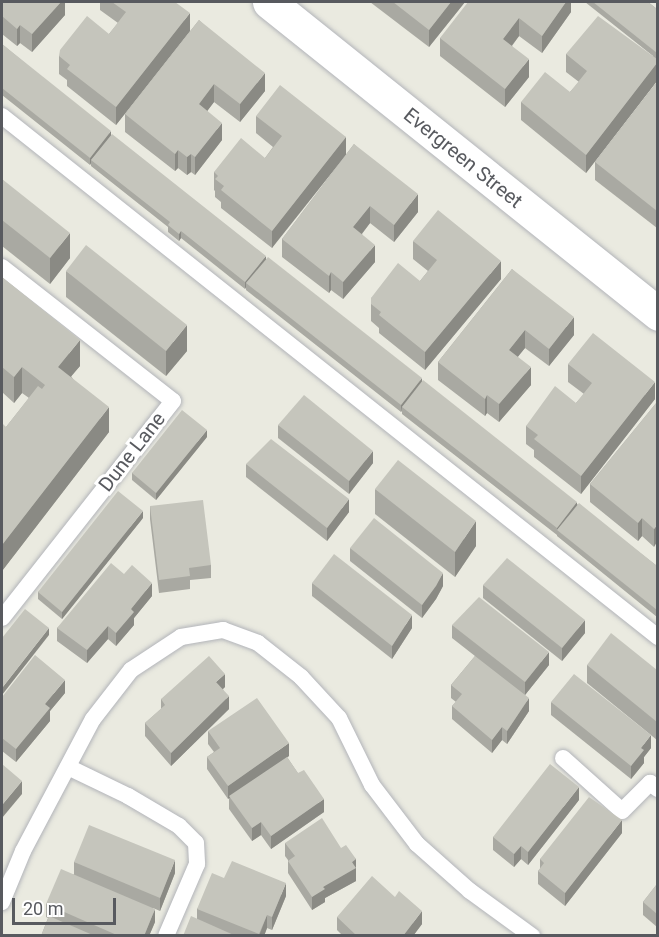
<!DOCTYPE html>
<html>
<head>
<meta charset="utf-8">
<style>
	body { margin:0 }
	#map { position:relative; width:659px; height:937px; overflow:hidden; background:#eaeae0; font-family:Roboto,sans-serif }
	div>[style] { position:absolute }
	.roads { filter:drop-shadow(0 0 2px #b2b4b9) drop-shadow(0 0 2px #b2b4b9) }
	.lane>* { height:16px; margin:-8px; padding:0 8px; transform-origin:8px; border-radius:8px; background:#fff }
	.street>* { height:33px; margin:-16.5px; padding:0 16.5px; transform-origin:16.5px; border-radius:16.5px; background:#fff }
	.wall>* { inset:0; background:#a9a9a2 }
	.shaded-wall>* { inset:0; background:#8a8a84 }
	.building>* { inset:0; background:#c5c5bc }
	span { translate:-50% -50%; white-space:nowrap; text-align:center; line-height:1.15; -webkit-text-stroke:6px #fff; paint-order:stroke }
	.street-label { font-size:20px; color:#585a5f }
	.frame { position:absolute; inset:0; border:3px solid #585a5f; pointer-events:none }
	.scale { position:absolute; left:12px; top:898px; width:104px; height:27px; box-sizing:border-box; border:3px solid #585a5f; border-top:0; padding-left:8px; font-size:18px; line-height:21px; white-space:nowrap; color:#585a5f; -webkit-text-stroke:4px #fff; paint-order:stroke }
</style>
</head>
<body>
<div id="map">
	<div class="roads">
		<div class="lane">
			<i style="left:2px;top:116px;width:838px;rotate:38.46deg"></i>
			<i style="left:2px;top:267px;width:217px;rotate:38.1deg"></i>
			<i style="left:173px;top:401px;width:276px;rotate:128.2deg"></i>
			<i style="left:563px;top:758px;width:79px;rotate:41.9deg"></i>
			<i style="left:622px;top:811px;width:40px;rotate:-45deg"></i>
			<i style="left:650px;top:783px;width:10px;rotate:37deg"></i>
			<i style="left:68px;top:767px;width:67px;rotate:25.8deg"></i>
			<i style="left:128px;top:796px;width:59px;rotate:30.5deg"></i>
			<i style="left:179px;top:826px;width:24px;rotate:45deg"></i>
			<i style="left:196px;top:843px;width:21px;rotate:87deg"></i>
			<i style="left:197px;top:864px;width:78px;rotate:113.3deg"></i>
			<i style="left:2px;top:902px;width:55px;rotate:-67.6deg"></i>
			<i style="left:23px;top:851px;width:149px;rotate:-62.1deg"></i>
			<i style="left:93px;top:719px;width:62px;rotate:-52.2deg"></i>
			<i style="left:131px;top:670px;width:60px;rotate:-33.4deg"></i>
			<i style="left:181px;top:637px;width:43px;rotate:-9.5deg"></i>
			<i style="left:223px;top:630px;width:37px;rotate:20deg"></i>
			<i style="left:258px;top:643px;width:55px;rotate:38.3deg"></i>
			<i style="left:301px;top:677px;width:56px;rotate:47.2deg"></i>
			<i style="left:339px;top:718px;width:75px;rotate:63.8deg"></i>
			<i style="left:372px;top:785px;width:74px;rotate:52.7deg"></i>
			<i style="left:417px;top:844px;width:71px;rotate:41.6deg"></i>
			<i style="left:470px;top:891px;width:77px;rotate:36deg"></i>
		</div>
		<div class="street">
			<i style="left:269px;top:2px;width:499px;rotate:38.7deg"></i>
		</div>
	</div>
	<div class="wall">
		<i style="clip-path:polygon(2px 2px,65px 2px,65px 15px,32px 52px,20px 43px,17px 46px,2px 34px)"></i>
		<i style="clip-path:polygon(100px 2px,175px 2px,190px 31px,116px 125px,67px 86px,67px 80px,59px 74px,59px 56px,109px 34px,118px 23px,100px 10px)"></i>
		<i style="clip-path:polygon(370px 2px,465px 2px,429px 47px)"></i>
		<i style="clip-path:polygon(571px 2px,571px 12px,542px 53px,519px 36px,512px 46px,529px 77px,505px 107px,440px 56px,440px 38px)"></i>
		<i style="clip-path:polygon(585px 2px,648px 2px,657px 9px,657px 81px,586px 173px,521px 120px,521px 102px,570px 92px,579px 82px,566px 72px,566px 54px,653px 56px)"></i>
		<i style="clip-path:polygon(199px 20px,265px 91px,240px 122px,214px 102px,207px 111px,222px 140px,195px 175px,191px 172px,187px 175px,178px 168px,175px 171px,125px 132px,125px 114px)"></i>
		<i style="clip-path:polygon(2px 44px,111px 135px,266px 259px,577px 504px,657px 566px,657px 617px,557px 536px,557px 534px,557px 535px,402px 414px,402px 411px,401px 412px,246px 290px,246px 287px,245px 289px,181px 238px,179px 241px,168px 232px,168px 227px,91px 166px,91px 163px,90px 165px,2px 95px)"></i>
		<i style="clip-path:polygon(657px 82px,657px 228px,595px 180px,595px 162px)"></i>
		<i style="clip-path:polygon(256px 116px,346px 137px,272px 248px,221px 208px,221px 202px,215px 197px,215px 191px,214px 190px,214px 172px,265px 158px,273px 147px,256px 133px)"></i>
		<i style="clip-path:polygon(354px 144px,418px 212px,394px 242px,370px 223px,362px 234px,375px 262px,343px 299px,331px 290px,329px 293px,282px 257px,282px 239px)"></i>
		<i style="clip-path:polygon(2px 179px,70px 258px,50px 284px,2px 246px)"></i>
		<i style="clip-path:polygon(413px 241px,501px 279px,425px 370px,379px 333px,379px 328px,371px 321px,371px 298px,420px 281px,428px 271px,413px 259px)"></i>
		<i style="clip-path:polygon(512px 269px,574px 335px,549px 366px,525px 348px,517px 357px,531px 385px,499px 422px,487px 413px,485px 416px,438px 380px,438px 362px)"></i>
		<i style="clip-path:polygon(66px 271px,187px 351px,166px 376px,66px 297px)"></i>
		<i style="clip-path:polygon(2px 277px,80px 366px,71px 376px,109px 432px,2px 571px,2px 426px,6px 427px,29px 398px,22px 393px,14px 403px,2px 392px)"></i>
		<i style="clip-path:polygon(568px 364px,655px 399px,581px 494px,534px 457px,534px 450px,526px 444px,526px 426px,576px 403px,584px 394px,568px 382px)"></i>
		<i style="clip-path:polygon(657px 402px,654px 547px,642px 536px,638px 541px,590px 502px,590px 484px)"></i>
		<i style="clip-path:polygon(278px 425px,373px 463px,349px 494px,278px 438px)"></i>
		<i style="clip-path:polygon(207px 437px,156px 500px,132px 480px,132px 473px)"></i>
		<i style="clip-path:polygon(246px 464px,349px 512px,327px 541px,246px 477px)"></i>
		<i style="clip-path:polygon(375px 489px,476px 546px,455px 577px,375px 514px)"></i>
		<i style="clip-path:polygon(150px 506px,211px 565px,211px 578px,190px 580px,190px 589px,159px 593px,150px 519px)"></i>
		<i style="clip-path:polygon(143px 518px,62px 619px,38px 599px,38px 592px)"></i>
		<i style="clip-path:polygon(350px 548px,443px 586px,436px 599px,422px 618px,350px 561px)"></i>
		<i style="clip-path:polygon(124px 574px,152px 596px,134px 618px,134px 625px,116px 646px,108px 639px,87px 663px,57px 641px,57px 628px)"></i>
		<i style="clip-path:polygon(312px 583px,412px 628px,392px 659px,312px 596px)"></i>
		<i style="clip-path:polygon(483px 585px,585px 633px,562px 661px,483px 598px)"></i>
		<i style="clip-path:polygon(452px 625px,549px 665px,525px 695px,529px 711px,507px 744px,502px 740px,492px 753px,452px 719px,452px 706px,456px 702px,451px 698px,451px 685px,475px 656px,452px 638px)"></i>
		<i style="clip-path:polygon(587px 665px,657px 670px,657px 740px,587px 683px)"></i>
		<i style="clip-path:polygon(225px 687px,223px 689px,229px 709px,171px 766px,145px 736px,145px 723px,161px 709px,161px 699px)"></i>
		<i style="clip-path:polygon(65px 693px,50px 711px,50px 721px,16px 762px,2px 751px,2px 697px)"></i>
		<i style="clip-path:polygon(551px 702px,651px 748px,644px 757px,644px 763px,631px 779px,551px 715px)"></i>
		<i style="clip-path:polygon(208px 731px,289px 756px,287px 757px,324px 812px,271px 849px,261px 835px,252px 841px,229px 809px,229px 797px,228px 799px,207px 769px,207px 757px,214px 752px,208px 744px)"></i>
		<i style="clip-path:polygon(579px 800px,528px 865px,521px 859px,514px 867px,493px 850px,493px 837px)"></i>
		<i style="clip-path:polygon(622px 833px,565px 906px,538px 884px,538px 871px,540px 869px,540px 859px)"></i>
		<i style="clip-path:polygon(285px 843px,341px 848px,356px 859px,356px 881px,325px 898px,325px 902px,312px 910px,288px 873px,288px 860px,285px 856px)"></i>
		<i style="clip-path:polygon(74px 862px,175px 873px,160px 911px,153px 908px,155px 922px,149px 936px,41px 936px,48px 918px,46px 917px,46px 904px,74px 874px)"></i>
		<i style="clip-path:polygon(224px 878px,286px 896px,272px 930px,267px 928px,264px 936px,183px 936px,197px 919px,197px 909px)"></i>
		<i style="clip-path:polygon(657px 884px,657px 927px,643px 915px,643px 902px)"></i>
		<i style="clip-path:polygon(337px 917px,422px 924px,413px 936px,343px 936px,337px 930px)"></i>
	</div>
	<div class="shaded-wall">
		<i style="clip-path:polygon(61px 2px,65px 2px,65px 15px,32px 52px,32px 34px)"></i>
		<i style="clip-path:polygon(451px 2px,465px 2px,429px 47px,429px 30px)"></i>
		<i style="clip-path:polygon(566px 2px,571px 2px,571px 12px,542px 53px,542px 36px)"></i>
		<i style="clip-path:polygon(190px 13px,190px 31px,116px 125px,116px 107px)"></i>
		<i style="clip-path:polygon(519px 18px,519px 36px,503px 57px,503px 39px)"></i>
		<i style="clip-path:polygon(20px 25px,20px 43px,17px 46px,17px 29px)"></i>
		<i style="clip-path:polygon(529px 59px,529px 77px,505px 107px,505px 89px)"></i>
		<i style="clip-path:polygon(657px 63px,657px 81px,586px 173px,586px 155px)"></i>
		<i style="clip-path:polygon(265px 73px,265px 91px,240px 122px,240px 104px)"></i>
		<i style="clip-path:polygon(214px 84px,214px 102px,199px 122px,199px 104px)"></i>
		<i style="clip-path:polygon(222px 123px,222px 140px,195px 175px,195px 157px)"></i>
		<i style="clip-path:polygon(111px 131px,111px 138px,91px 160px,91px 163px,90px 165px,90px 158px)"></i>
		<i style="clip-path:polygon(346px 137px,346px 155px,272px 248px,272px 231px)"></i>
		<i style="clip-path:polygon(178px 150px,178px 168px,175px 171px,175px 154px)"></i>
		<i style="clip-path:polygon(191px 154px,191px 172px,187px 175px,187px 157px)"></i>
		<i style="clip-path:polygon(418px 194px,418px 212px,394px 242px,394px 225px)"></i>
		<i style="clip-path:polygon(370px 206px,370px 223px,353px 245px,353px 227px)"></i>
		<i style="clip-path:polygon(181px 231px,181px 238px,179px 241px,179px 234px)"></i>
		<i style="clip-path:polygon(70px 233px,70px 258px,50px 284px,50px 258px)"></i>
		<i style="clip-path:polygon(375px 245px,375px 262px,343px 299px,343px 282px)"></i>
		<i style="clip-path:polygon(266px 256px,266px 263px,246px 283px,246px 287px,245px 289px,245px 282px)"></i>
		<i style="clip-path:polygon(501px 261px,501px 279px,425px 370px,425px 352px)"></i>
		<i style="clip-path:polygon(331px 272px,331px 290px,329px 293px,329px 276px)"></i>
		<i style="clip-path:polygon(574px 317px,574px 335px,549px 366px,549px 349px)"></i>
		<i style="clip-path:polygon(187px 325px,187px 351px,166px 376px,166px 351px)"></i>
		<i style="clip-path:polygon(525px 330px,525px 348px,509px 368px,509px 350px)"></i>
		<i style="clip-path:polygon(80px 340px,80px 366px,58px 392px,58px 367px)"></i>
		<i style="clip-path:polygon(22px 367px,22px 393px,14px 403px,14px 377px)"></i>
		<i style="clip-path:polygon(531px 367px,531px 385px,499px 422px,499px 404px)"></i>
		<i style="clip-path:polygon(422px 378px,422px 385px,402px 407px,401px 412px,401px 405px)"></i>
		<i style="clip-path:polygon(655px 382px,655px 399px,581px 494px,581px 476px)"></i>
		<i style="clip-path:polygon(487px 395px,487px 413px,485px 416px,485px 399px)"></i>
		<i style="clip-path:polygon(109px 407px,109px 432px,2px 571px,2px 545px)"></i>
		<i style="clip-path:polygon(207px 430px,207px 437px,156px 500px,156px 493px)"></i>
		<i style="clip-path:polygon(373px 451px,373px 463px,349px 494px,349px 481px)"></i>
		<i style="clip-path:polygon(349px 499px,349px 512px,327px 541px,327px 528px)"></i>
		<i style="clip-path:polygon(577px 502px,577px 509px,557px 530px,557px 535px,557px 528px)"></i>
		<i style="clip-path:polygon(143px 511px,143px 518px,62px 619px,62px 612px)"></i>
		<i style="clip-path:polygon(642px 518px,642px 536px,638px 541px,638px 523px)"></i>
		<i style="clip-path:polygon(476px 521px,476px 546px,455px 577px,455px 552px)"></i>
		<i style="clip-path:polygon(657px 525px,657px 542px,654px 547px,654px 529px)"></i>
		<i style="clip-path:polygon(443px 573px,443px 586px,436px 599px,422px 618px,422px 605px)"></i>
		<i style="clip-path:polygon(152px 583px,152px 596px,134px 618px,134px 625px,116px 646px,116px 633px,131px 609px)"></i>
		<i style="clip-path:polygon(412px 615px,412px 628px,392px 659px,392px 646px)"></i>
		<i style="clip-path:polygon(585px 620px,585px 633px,562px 661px,562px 648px)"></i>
		<i style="clip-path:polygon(108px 626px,108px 639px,87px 663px,87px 650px)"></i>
		<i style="clip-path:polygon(49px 628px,49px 635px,2px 695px,2px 688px)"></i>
		<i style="clip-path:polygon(549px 652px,549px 665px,525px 695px,525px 682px)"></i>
		<i style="clip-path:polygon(225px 674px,225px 687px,216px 695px,216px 682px)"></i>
		<i style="clip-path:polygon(65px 680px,65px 693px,50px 711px,50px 721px,16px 762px,16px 749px,45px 704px)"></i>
		<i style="clip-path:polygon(229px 696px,229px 709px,171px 766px,171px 753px)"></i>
		<i style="clip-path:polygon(529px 698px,529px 711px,507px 744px,507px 731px)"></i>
		<i style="clip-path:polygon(502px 727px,502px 740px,492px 753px,492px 740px)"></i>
		<i style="clip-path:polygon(651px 735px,651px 748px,644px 757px,644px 763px,631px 779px,631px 766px,641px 748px)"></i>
		<i style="clip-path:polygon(289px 743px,289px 756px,228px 799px,228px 786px)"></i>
		<i style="clip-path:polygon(22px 781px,22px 794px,2px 818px,2px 805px)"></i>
		<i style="clip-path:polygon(579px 787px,579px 800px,528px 865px,528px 852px)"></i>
		<i style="clip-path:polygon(324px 799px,324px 812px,271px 849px,271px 836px)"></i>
		<i style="clip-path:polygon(622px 820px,622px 833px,565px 906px,565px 893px)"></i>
		<i style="clip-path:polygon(261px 822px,261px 835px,252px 841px,252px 828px)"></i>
		<i style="clip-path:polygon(521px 846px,521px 859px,514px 867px,514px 854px)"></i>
		<i style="clip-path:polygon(356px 859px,356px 881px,325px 898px,325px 902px,312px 910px,312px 897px,323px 887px)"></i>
		<i style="clip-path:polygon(175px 860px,175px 873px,160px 911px,160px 898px)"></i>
		<i style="clip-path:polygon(286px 883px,286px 896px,272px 930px,272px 917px)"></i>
		<i style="clip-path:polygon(155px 909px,155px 922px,149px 936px,144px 936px)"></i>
		<i style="clip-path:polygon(422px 911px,422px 924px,413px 936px,403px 936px)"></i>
		<i style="clip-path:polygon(267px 915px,267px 928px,264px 936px,259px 936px)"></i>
	</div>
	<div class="building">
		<i style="clip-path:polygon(2px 2px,61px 2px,32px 34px,20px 25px,17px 29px,2px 16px)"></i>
		<i style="clip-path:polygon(112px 2px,175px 2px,190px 13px,116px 107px,67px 69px,70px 65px,59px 56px,60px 50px,87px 16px,109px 34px,126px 12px)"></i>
		<i style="clip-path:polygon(393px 2px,451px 2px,429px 30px)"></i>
		<i style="clip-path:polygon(468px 2px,566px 2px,542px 36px,519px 18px,503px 39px,529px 59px,505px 89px,440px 38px)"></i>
		<i style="clip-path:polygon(593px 2px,648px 2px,657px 9px,657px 53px)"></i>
		<i style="clip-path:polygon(598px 16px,657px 59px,657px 63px,586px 155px,521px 102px,545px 72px,570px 92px,587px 71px,566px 54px)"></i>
		<i style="clip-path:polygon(199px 20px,265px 73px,240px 104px,214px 84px,199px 104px,222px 123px,195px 157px,191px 154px,187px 157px,178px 150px,175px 154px,125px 114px)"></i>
		<i style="clip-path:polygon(2px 44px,111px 131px,90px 158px,2px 88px)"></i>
		<i style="clip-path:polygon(657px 82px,657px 211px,595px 162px)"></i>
		<i style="clip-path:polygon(280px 85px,346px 137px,272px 231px,221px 190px,224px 186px,215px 179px,218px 176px,214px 172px,241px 138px,265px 158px,282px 136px,256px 116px)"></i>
		<i style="clip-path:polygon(112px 134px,266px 256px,245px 282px,181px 231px,179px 234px,168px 225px,170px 222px,91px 160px)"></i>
		<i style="clip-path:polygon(354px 144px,418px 194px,394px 225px,370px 206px,353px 227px,375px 245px,343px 282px,331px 272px,329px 276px,282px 239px)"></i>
		<i style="clip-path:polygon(2px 179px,70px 233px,50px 258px,2px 220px)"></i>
		<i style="clip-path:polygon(438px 210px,501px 261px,425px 352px,379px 315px,381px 312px,371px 304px,371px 298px,398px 263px,420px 281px,437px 260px,413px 241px)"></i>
		<i style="clip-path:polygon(86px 245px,187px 325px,166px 351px,66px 271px)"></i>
		<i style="clip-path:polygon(268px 257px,422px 378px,401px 405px,246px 283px)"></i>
		<i style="clip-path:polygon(512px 269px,574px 317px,549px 349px,525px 330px,509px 350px,531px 367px,499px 404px,487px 395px,485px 399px,438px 362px)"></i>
		<i style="clip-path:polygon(2px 277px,80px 340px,58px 367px,109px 407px,2px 545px,2px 426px,3px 424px,6px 427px,38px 386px,42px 389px,45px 385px,22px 367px,14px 377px,2px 367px)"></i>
		<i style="clip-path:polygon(593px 333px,655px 382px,581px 476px,534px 439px,538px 435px,526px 426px,555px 386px,576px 403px,592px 383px,568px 364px)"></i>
		<i style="clip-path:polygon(423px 380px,577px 502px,557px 528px,402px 407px)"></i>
		<i style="clip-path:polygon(304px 395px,373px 451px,349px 481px,278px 425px)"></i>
		<i style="clip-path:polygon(657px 402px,657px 525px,654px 529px,642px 518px,638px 523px,590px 484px)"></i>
		<i style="clip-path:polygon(182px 410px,207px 430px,156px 493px,132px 473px)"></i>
		<i style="clip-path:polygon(271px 439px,349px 499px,327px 528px,246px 464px)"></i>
		<i style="clip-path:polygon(398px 460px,476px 521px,455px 552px,375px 489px)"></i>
		<i style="clip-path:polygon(118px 491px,143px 511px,62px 612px,38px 592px)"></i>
		<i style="clip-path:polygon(203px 500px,211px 565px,189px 568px,190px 576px,159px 580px,150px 506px)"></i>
		<i style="clip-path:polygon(579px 503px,657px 566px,657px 610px,557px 530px)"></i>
		<i style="clip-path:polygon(374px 518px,443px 573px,436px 586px,422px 605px,350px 548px)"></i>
		<i style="clip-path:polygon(334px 554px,412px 615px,392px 646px,312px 583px)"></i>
		<i style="clip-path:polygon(507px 558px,585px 620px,562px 648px,483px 585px)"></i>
		<i style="clip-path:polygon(111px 563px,124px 574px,132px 565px,152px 583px,131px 609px,134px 612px,116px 633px,108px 626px,87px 650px,57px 628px)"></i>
		<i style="clip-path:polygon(479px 597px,549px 652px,525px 682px,452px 625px)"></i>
		<i style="clip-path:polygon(25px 609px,49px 628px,2px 688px,2px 638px)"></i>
		<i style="clip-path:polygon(611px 633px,657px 670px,657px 722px,587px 665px)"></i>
		<i style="clip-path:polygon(35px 655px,65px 680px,45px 704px,50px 708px,16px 749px,2px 738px,2px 697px)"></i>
		<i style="clip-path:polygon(209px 656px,225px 674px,216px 682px,229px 696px,171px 753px,145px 723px,165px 705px,161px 699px)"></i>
		<i style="clip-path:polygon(475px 656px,529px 698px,507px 731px,502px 727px,492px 740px,452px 706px,462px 694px,451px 685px)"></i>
		<i style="clip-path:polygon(574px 674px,651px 735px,641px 748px,644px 750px,631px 766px,551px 702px)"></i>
		<i style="clip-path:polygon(257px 698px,289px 743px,228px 786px,207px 757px,220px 748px,208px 731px)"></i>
		<i style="clip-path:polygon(287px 757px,298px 773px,304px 770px,324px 799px,271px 836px,261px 822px,252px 828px,229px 796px)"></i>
		<i style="clip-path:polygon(2px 764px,22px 781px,2px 805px)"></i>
		<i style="clip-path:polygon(550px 764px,579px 787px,528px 852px,521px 846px,514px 854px,493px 837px)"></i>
		<i style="clip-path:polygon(589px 797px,622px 820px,565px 893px,538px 871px,544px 863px,540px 859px)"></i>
		<i style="clip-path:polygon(322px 818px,341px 848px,346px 845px,356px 859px,352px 862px,356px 868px,323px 887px,325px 889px,312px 897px,288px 861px,295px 856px,285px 843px)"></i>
		<i style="clip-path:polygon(89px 825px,175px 860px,160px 898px,74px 862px)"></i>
		<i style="clip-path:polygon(232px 861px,286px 883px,272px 917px,267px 915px,259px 934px,197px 909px,212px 873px,224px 878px)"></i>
		<i style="clip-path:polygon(61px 869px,155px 909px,144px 936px,119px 936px,46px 904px)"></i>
		<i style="clip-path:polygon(372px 876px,395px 897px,399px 891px,422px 911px,403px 936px,357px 936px,337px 917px)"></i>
		<i style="clip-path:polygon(657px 884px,657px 914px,643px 902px)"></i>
		<i style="clip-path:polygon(49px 916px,95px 936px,41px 936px)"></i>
		<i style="clip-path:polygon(191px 916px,236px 936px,183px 936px)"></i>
	</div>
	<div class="street-label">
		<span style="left:463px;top:158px;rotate:39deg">Evergreen Street</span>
		<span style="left:132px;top:452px;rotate:-52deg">Dune Lane</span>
	</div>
	<div class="frame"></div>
	<div class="scale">20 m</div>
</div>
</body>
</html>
